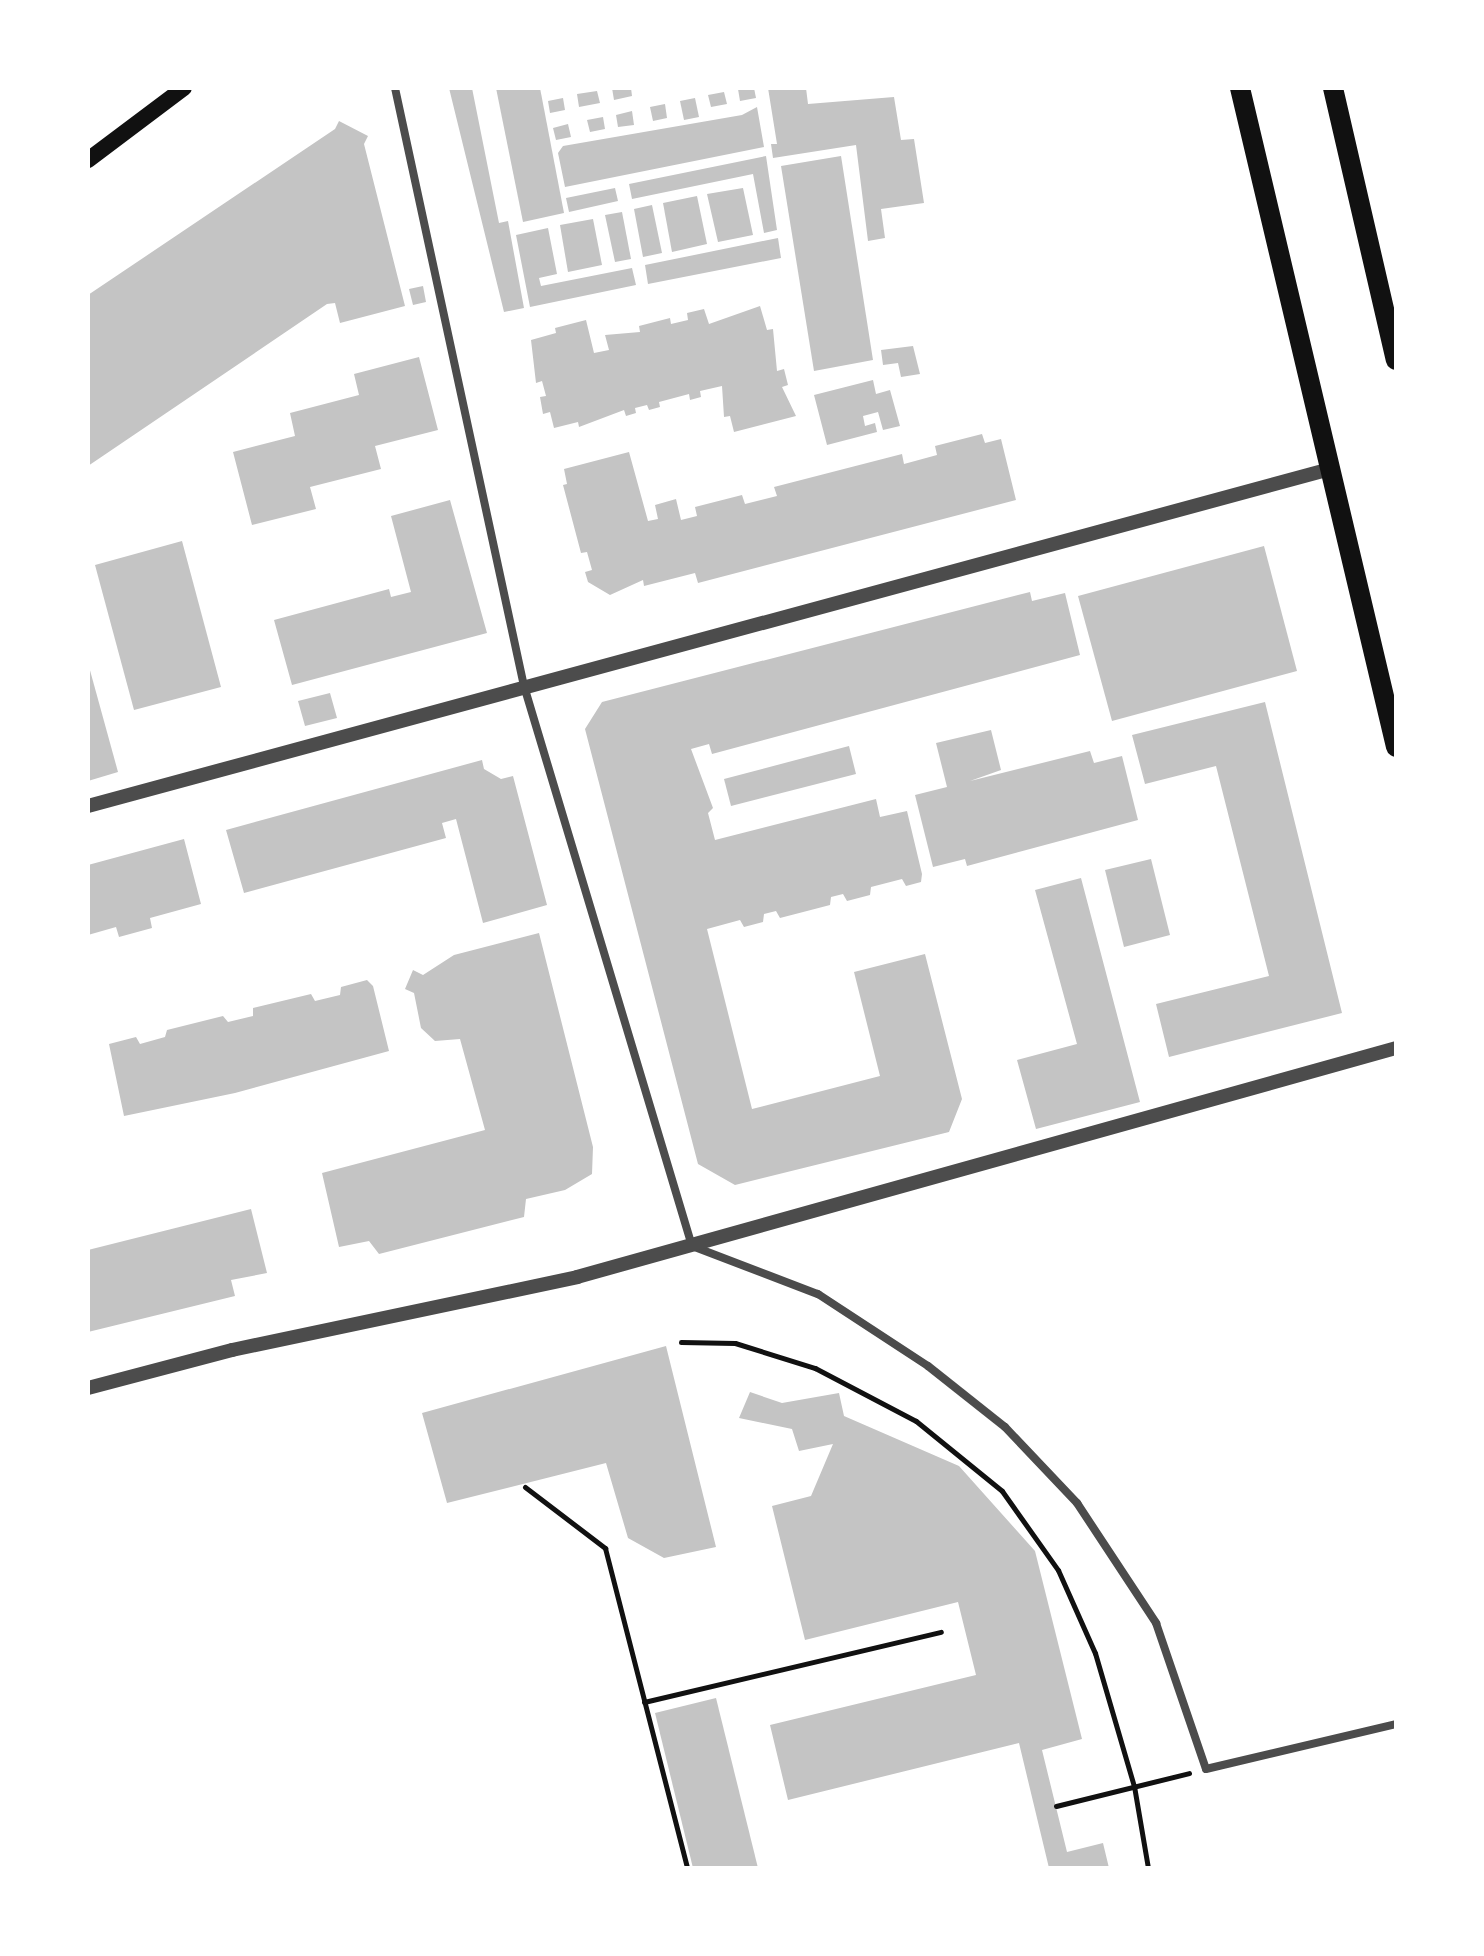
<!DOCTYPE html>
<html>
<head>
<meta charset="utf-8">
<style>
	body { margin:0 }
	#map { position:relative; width:1484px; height:1956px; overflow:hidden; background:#fff; font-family:Barlow,sans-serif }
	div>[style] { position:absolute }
	.building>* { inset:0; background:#c4c4c4 }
	.path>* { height:5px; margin:-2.5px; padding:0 2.5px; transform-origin:2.5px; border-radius:2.5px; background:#111 }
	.minor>* { height:8px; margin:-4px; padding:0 4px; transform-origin:4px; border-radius:4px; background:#4c4c4c }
	.tertiary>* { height:14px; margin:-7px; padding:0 7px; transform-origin:7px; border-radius:7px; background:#4c4c4c }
	.secondary>* { height:16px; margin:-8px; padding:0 8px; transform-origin:8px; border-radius:8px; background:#111 }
	.primary>* { height:20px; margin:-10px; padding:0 10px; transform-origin:10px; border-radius:10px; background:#111 }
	span { translate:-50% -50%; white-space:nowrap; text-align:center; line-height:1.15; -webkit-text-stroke:8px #fff; paint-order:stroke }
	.frame { position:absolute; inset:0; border:90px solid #fff; pointer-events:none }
</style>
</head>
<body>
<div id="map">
	<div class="building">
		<i style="clip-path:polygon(449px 88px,472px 88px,499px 223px,508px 221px,524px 308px,504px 312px)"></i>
		<i style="clip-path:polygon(496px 88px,540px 88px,564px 213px,523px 222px)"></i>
		<i style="clip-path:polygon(612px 88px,631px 88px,632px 96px,614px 100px)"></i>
		<i style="clip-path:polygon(754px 88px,756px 98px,740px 101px,738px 89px)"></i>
		<i style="clip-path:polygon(768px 88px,806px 88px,808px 104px,894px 97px,901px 140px,914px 139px,924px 203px,881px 209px,885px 238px,868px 241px,856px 145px,773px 158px,771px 144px,777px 144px)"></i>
		<i style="clip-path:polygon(597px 91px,600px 103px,579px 107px,577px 94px)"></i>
		<i style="clip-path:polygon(724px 92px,727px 104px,711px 107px,708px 95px)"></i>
		<i style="clip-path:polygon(563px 98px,565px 110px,550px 113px,548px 101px)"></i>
		<i style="clip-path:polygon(695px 98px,699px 117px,684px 120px,680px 101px)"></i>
		<i style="clip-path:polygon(665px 104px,667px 118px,653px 121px,650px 107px)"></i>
		<i style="clip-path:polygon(757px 107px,764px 147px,565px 187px,558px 153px,563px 146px,742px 115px)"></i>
		<i style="clip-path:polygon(632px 111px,634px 125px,618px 127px,616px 115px)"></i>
		<i style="clip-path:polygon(603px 117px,605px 129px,590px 132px,587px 120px)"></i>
		<i style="clip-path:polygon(339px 121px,368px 136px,364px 144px,405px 306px,340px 323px,335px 303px,327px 304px,88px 466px,88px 295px,335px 129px)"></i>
		<i style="clip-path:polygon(568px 124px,571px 137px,556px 140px,553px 128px)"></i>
		<i style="clip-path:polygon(766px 156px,777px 230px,764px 233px,753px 174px,632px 199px,629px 184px)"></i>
		<i style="clip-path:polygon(841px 156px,873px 360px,814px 371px,781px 166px)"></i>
		<i style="clip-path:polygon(615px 188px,618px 201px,569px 212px,566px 198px)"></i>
		<i style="clip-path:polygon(743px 188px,753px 235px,718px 242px,707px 194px)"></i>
		<i style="clip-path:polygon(697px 196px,707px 244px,672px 252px,663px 203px)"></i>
		<i style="clip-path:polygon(652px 205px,662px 253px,643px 257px,634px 209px)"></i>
		<i style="clip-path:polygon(622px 212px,631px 259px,615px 262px,605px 215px)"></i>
		<i style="clip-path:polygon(593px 219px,602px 265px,568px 272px,560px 225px)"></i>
		<i style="clip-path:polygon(548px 228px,557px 274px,539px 278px,541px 286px,632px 268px,636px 285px,530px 307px,516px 235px)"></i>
		<i style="clip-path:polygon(778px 238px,781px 258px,648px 284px,645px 265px)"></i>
		<i style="clip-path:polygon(423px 286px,426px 302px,413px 305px,409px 289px)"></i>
		<i style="clip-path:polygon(760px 306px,767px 330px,773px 329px,777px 371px,784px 369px,788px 385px,782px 387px,796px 416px,734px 432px,730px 416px,724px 417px,722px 386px,700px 391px,701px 397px,690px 400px,689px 394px,659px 402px,660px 407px,649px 410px,647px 405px,635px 408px,636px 413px,626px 416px,624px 410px,579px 427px,578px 422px,554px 428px,550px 412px,543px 414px,540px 397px,546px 396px,542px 381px,536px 383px,531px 340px,556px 333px,555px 328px,586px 320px,594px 353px,609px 350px,605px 335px,640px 332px,639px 326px,670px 318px,671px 324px,688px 320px,687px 313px,704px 309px,709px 324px)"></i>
		<i style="clip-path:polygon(913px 346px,920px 374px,901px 377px,898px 363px,883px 365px,881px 350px)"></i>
		<i style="clip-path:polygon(419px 357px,438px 430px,375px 446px,381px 469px,310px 487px,316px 509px,252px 525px,233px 452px,295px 436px,290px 413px,359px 395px,354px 374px)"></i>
		<i style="clip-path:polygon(873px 380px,876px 394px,890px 390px,900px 426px,883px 430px,878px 412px,863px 416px,865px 426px,875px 423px,877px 432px,827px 445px,814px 395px)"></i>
		<i style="clip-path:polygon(982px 434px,985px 443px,1001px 439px,1016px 500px,698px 583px,695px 573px,644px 586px,643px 580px,610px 595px,588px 582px,585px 572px,592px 570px,587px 552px,581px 553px,563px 485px,567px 484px,564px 469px,629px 452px,648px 521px,658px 519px,655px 505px,676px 499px,681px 520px,697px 516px,695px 507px,742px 495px,745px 504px,777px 496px,774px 487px,902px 454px,904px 464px,937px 455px,935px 446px)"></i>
		<i style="clip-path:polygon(450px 500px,487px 633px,292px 685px,274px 620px,389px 589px,391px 597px,411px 592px,391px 516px)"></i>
		<i style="clip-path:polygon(182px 541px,221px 687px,134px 710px,95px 565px)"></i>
		<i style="clip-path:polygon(1264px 546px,1297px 671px,1112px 721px,1078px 596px)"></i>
		<i style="clip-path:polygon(1030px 592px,1032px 601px,1065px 593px,1080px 655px,712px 754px,709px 744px,691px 749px,713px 808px,708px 813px,715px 840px,876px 799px,880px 817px,907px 811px,922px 874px,921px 882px,906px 886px,902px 879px,871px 887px,870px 895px,847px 901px,843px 894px,831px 897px,830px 905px,807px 911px,780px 918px,776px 911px,764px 914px,763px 922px,744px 927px,740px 920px,707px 929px,752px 1109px,880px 1076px,854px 972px,925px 954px,962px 1099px,949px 1132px,735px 1185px,698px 1164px,585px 729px,602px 702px)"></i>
		<i style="clip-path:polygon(88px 663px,118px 772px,88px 781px)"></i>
		<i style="clip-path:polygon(330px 693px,337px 718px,305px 726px,298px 701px)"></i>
		<i style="clip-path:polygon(1265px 702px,1342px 1013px,1169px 1057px,1156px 1004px,1269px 976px,1216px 766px,1145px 784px,1132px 735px)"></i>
		<i style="clip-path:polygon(991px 730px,1001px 770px,970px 781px,1090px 751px,1094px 763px,1122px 756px,1138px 820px,967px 866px,965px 859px,933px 867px,915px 795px,947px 787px,936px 743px)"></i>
		<i style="clip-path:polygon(849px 746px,856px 774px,731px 806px,724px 779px)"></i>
		<i style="clip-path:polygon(482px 760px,484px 769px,501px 779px,513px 776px,547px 905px,483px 923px,456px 819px,442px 823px,446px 838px,244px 893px,226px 830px)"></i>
		<i style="clip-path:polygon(184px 839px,201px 904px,150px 918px,152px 928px,119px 937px,116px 927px,88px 935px,88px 865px)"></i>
		<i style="clip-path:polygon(1151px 859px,1170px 935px,1124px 947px,1105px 870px)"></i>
		<i style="clip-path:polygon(1081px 878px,1140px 1102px,1036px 1129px,1017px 1060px,1077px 1044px,1035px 890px)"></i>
		<i style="clip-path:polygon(539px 933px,593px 1147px,592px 1174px,565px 1190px,526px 1199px,524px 1217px,379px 1254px,369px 1241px,339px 1247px,322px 1173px,485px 1130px,460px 1039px,435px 1041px,421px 1028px,414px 993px,405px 989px,413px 970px,423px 975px,454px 955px)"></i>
		<i style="clip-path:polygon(367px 980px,373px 986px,389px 1051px,235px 1093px,124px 1116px,109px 1044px,136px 1037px,140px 1044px,165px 1037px,167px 1030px,223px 1016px,228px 1022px,253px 1016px,253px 1008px,311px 994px,315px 1001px,340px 995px,341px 987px)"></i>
		<i style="clip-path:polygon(251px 1209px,267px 1273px,231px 1280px,235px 1296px,88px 1332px,88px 1250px)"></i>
		<i style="clip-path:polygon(666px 1346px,716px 1547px,664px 1558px,628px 1538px,606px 1463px,447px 1503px,422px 1413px)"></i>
		<i style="clip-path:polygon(750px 1392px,782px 1403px,839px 1393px,844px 1416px,959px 1466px,1035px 1551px,1082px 1739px,1042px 1750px,1067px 1852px,1103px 1843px,1109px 1868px,1049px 1868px,1019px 1743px,788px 1800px,770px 1725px,976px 1675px,958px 1602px,805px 1640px,772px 1506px,811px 1496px,833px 1444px,799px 1451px,792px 1429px,739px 1418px)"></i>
		<i style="clip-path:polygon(716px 1698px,758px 1868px,693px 1868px,655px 1713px)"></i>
	</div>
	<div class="path">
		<i style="left:681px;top:1342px;width:54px;rotate:1.1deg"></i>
		<i style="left:735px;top:1343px;width:84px;rotate:17.4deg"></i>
		<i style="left:815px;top:1368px;width:114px;rotate:27.7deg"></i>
		<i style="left:916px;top:1421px;width:111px;rotate:39.1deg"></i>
		<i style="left:1002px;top:1491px;width:97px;rotate:54.7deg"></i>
		<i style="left:1058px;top:1570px;width:91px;rotate:66deg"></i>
		<i style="left:1095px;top:1653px;width:139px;rotate:73.7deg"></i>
		<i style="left:1134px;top:1786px;width:83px;rotate:80.3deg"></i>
		<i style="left:525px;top:1487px;width:101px;rotate:37.3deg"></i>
		<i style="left:605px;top:1548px;width:330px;rotate:75.6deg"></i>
		<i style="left:644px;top:1702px;width:305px;rotate:-13.3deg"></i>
		<i style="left:1056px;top:1806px;width:137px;rotate:-13.9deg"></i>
	</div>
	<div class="minor">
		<i style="left:395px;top:88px;width:612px;rotate:77.83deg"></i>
		<i style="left:524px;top:686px;width:585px;rotate:73.3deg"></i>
		<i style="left:692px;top:1246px;width:135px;rotate:20.9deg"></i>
		<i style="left:818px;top:1294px;width:131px;rotate:33.2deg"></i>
		<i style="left:928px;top:1366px;width:98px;rotate:38.4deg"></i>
		<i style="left:1005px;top:1427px;width:105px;rotate:46.5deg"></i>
		<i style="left:1077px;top:1503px;width:144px;rotate:56.6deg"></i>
		<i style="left:1156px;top:1623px;width:154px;rotate:71.1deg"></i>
		<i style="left:1206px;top:1769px;width:195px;rotate:-13.3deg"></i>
	</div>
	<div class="tertiary">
		<i style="left:88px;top:806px;width:1287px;rotate:-15.18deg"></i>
		<i style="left:88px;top:1388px;width:149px;rotate:-14.8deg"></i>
		<i style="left:232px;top:1350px;width:353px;rotate:-11.9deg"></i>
		<i style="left:577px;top:1277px;width:850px;rotate:-15.62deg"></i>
	</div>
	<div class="secondary">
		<i style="left:88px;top:160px;width:120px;rotate:-36.9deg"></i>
	</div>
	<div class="primary">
		<i style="left:1240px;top:88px;width:677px;rotate:76.68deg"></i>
		<i style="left:1333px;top:88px;width:279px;rotate:77deg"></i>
	</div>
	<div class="frame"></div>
</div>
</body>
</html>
